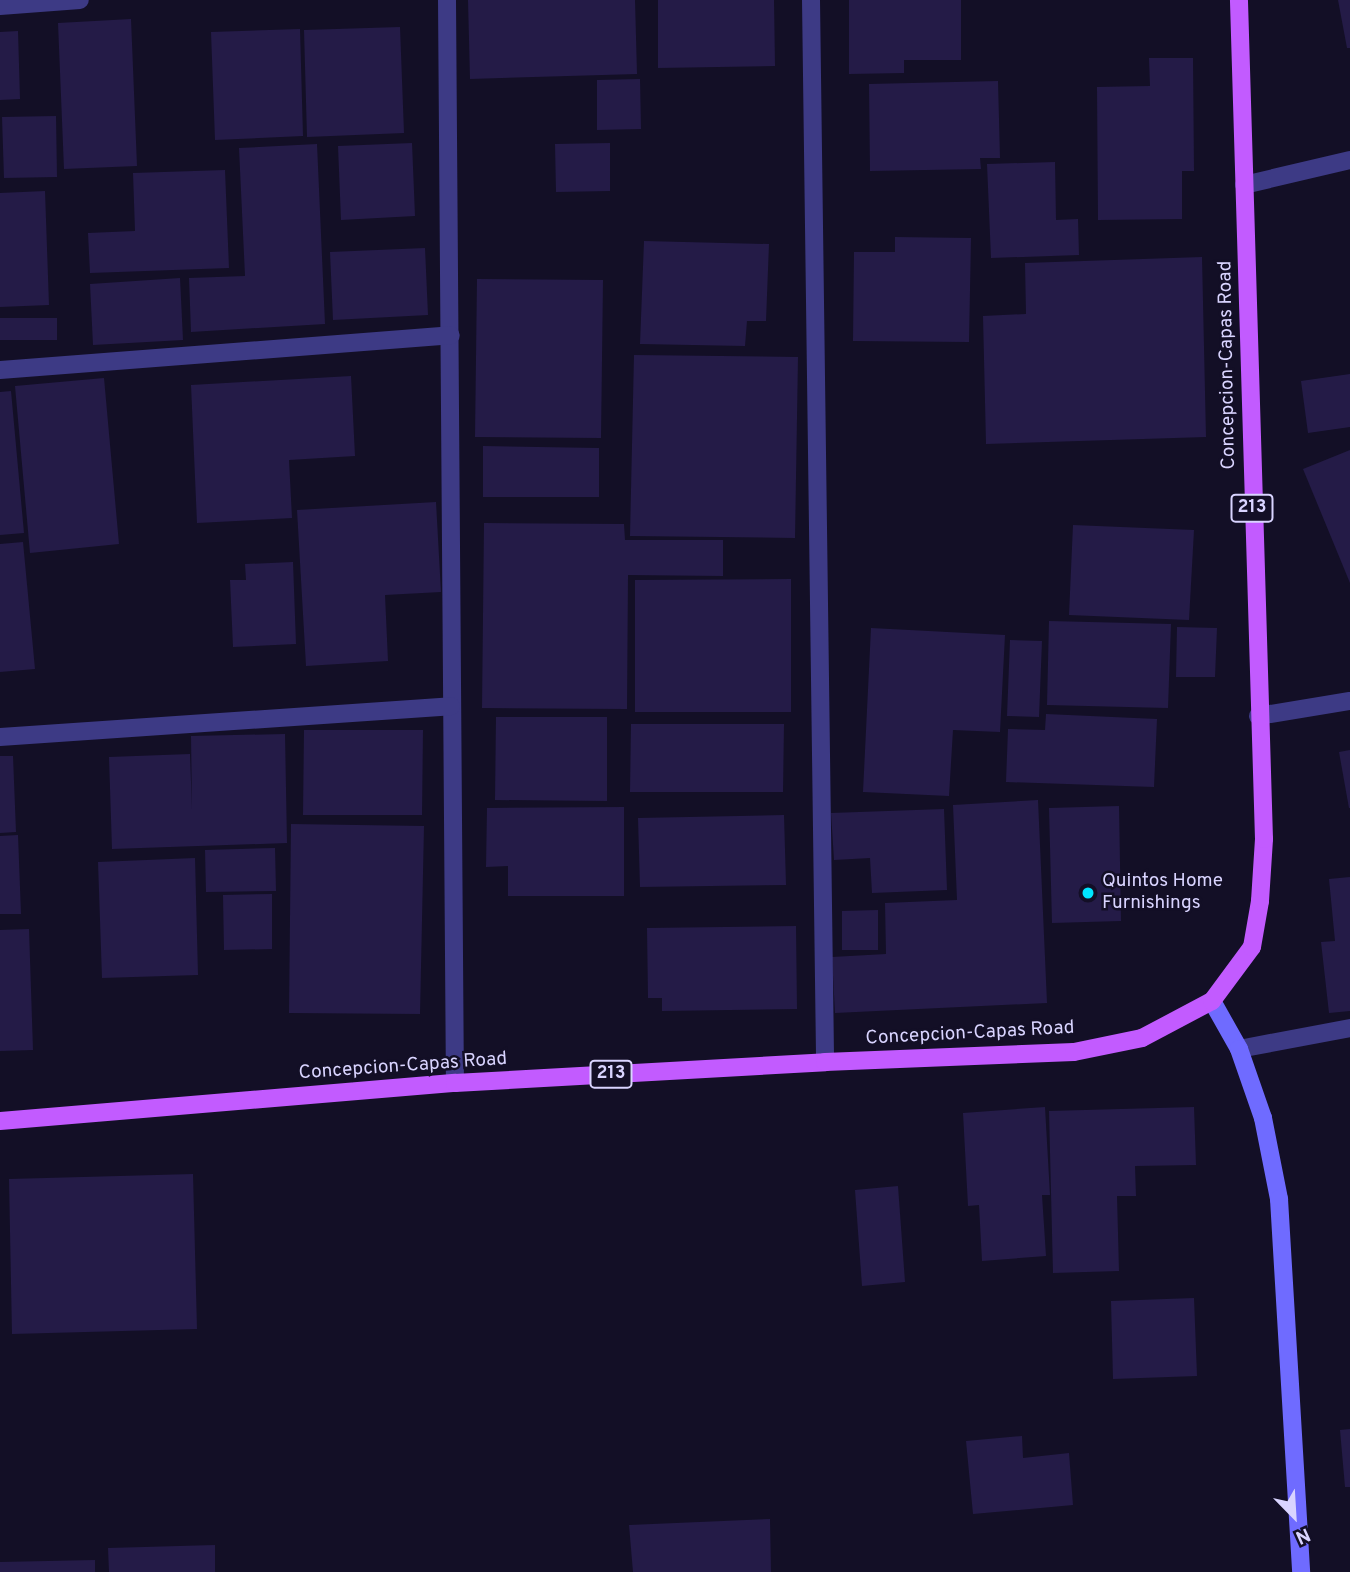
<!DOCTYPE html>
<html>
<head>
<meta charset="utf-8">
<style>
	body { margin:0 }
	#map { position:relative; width:1350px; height:1572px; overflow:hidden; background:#130f26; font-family:Overpass,sans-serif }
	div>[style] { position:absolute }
	.building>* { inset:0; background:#241b47 }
	.street>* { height:18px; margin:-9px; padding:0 9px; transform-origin:9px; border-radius:9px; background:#3d3a85 }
	.secondary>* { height:18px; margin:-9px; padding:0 9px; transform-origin:9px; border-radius:9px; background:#6f6bff }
	.primary>* { height:18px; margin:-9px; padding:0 9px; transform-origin:9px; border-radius:9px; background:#c25bff }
	.dots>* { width:19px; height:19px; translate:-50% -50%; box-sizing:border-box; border:4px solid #130f26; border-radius:50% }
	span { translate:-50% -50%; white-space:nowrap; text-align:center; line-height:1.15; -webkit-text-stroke:5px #130f26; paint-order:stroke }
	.shield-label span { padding:2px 5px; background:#130f26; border:2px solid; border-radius:5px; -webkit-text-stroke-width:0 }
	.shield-label { font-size:18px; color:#d9d4ff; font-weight:700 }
	.street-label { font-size:19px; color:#d9d4ff }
	.poi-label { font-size:19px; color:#d9d4ff }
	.left { translate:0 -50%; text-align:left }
	.north { position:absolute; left:1259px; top:1481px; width:70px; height:70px; -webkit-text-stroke:5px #130f26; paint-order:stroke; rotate:156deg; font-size:19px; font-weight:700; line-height:28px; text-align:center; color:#d9d4ff }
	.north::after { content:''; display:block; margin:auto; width:24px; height:32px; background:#d9d4ff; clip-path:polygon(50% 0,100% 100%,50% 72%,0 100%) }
</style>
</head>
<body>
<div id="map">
	<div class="building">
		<i style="clip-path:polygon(468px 0,635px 0,637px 74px,470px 79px)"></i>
		<i style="clip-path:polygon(658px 0,774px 0,775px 66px,658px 68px)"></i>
		<i style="clip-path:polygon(849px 0,961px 0,961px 60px,904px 60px,904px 73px,849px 74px)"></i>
		<i style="clip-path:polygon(1338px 0,1350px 0,1350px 48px,1347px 48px)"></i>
		<i style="clip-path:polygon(131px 19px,137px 166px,64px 169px,58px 23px)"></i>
		<i style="clip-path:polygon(400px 27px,404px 133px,307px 137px,304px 30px)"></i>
		<i style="clip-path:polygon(300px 29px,303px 136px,215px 140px,211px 32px)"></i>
		<i style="clip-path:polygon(18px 31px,20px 99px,0 100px,0 32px)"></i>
		<i style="clip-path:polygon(1149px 58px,1193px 58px,1194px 171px,1182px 171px,1182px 219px,1098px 220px,1097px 87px,1150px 86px)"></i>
		<i style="clip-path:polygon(640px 79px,641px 129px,597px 130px,597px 80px)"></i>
		<i style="clip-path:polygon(998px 81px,1000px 158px,980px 158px,981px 169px,870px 171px,869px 84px)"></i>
		<i style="clip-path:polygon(56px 116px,57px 177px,4px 178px,2px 117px)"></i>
		<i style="clip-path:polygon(412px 143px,415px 216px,341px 220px,338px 146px)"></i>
		<i style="clip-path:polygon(610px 143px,610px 191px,556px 192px,555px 144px)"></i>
		<i style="clip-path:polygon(317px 144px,325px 324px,191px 332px,189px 278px,245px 276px,239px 148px)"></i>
		<i style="clip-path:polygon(1055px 162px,1056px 220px,1078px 219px,1079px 255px,991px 258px,987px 164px)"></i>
		<i style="clip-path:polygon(225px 170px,229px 268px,90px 273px,88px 233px,135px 231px,133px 173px)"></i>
		<i style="clip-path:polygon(45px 191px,49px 305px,0 307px,0 193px)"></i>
		<i style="clip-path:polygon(895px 237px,971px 238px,969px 342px,853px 341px,854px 252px,895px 252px)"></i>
		<i style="clip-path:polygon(644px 241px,769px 244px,766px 321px,747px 321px,745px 346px,640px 344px)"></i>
		<i style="clip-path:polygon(425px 248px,428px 315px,333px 320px,330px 252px)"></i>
		<i style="clip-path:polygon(1202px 257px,1206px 437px,986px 444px,983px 316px,1026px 314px,1025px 263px)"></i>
		<i style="clip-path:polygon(180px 278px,183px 340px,93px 345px,90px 284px)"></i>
		<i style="clip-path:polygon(477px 279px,603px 280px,601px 438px,475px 437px)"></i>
		<i style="clip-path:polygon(0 318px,57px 318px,57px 340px,0 340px)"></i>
		<i style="clip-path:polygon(634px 355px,798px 357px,795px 538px,630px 536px)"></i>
		<i style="clip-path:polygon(1350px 374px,1350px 427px,1308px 433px,1301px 381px)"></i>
		<i style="clip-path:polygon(351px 376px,355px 456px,289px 460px,292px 518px,197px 523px,191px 385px)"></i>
		<i style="clip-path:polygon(104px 378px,119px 544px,30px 553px,15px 386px)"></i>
		<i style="clip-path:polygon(11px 391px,24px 533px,0 535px,0 392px)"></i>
		<i style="clip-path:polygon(483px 446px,599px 448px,599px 497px,483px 497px)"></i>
		<i style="clip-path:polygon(1350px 450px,1350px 583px,1303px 469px)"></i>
		<i style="clip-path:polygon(436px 502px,441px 592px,385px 595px,388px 661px,306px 666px,297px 510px)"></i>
		<i style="clip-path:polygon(484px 523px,624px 524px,625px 540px,723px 540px,723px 576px,628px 575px,627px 709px,482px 708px)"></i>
		<i style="clip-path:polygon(1073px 525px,1194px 530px,1189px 620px,1069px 615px)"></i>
		<i style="clip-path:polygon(23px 542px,35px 669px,0 672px,0 544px)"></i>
		<i style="clip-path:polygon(293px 562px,296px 644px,233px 647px,230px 580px,246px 580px,245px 564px)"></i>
		<i style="clip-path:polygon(791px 579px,791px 712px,635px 712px,635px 580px)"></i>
		<i style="clip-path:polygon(1049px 621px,1171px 624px,1168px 708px,1047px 705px)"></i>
		<i style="clip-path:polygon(1177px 627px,1217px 628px,1215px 677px,1176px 677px)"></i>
		<i style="clip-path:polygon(871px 628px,1005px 635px,1000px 732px,953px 730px,949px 796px,863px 792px)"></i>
		<i style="clip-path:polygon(1010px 640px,1042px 641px,1039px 717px,1007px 716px)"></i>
		<i style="clip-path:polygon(1046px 714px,1157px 719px,1154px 787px,1006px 782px,1008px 729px,1045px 730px)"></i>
		<i style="clip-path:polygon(496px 717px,607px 717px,607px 801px,495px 800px)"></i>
		<i style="clip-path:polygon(631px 724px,784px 724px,783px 792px,630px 792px)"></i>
		<i style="clip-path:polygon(304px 730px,423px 730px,422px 815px,303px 815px)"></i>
		<i style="clip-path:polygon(285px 734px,287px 843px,112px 849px,109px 757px,190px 754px,192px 810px,191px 736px)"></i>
		<i style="clip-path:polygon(1350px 750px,1350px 808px,1349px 808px,1339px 752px)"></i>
		<i style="clip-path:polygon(0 756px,13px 756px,16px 832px,0 833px)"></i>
		<i style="clip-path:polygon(1038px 800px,1047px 1003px,835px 1013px,832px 957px,886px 954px,885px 903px,957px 900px,953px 805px)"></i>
		<i style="clip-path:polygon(1119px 806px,1121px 921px,1052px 923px,1049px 808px)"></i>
		<i style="clip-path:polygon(624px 807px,624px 896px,508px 896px,508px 866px,486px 867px,487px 808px)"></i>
		<i style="clip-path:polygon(944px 809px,947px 890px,872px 893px,870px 858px,834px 860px,831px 813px)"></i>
		<i style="clip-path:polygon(784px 815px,786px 885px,640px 887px,638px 818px)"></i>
		<i style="clip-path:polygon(291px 824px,424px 826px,420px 1014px,289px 1013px)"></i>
		<i style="clip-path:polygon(18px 835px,21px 914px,0 914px,0 836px)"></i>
		<i style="clip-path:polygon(275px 848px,276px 891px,206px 892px,205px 850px)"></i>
		<i style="clip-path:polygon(195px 858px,198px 975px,102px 978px,98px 862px)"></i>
		<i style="clip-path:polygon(1350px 877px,1350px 1011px,1329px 1013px,1321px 942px,1335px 941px,1329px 879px)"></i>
		<i style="clip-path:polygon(272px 894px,272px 949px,224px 950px,223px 895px)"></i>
		<i style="clip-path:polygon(878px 910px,878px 950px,842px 950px,842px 911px)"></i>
		<i style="clip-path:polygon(796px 926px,797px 1009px,662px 1011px,662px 998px,648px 998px,647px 928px)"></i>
		<i style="clip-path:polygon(29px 929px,33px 1050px,0 1051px,0 930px)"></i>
		<i style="clip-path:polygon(1045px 1107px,1050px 1195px,1042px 1195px,1046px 1256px,982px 1261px,979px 1205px,968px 1206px,963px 1113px)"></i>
		<i style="clip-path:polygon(1194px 1107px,1196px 1165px,1135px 1166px,1136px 1196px,1117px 1196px,1119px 1271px,1053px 1273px,1049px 1111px)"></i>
		<i style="clip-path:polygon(193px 1174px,197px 1329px,12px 1334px,9px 1179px)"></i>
		<i style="clip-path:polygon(898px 1186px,905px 1282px,862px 1286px,855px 1190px)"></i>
		<i style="clip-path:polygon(1194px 1298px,1197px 1376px,1113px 1379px,1111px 1301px)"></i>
		<i style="clip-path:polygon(1350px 1429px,1350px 1487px,1345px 1487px,1340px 1430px)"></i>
		<i style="clip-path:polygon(1022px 1436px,1023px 1458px,1069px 1453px,1073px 1505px,973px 1514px,966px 1441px)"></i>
		<i style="clip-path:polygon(770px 1519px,771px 1572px,633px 1572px,629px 1525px)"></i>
		<i style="clip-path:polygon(215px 1545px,215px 1572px,109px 1572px,108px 1548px)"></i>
		<i style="clip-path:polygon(95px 1560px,95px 1572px,0 1572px,0 1562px)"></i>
	</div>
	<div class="street">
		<i style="left:447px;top:0;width:1083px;rotate:89.58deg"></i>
		<i style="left:811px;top:0;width:1062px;rotate:89.24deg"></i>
		<i style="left:0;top:6px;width:80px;rotate:-4.3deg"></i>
		<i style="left:1244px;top:185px;width:109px;rotate:-13.3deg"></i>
		<i style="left:0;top:370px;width:452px;rotate:-4.4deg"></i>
		<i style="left:1258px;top:716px;width:93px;rotate:-9.3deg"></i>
		<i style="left:0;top:737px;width:452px;rotate:-3.9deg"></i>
		<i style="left:1239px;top:1049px;width:113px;rotate:-10.7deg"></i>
	</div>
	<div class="secondary">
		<i style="left:1212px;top:1001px;width:55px;rotate:60.6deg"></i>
		<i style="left:1239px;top:1049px;width:73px;rotate:70.8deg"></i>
		<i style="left:1263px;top:1118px;width:83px;rotate:78.8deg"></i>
		<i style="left:1279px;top:1199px;width:374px;rotate:86.6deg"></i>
	</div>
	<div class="primary">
		<i style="left:0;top:1121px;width:457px;rotate:-4.8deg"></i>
		<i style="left:455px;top:1083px;width:371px;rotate:-3.2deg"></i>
		<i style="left:825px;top:1062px;width:249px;rotate:-2.3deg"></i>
		<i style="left:1074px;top:1052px;width:69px;rotate:-11.6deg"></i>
		<i style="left:1142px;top:1038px;width:79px;rotate:-27.9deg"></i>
		<i style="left:1212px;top:1001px;width:67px;rotate:-53.5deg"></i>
		<i style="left:1252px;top:947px;width:47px;rotate:-80.1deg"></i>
		<i style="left:1260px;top:901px;width:62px;rotate:-86.3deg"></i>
		<i style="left:1264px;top:839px;width:839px;rotate:-91.71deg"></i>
	</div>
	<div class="dots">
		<i style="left:1088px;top:893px;background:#00e5ff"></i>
	</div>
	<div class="shield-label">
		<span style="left:1252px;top:508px">213</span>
		<span style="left:611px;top:1074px">213</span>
	</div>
	<div class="street-label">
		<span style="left:1228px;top:365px;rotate:-91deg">Concepcion-Capas Road</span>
		<span style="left:970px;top:1034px;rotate:-3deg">Concepcion-Capas Road</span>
		<span style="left:403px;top:1067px;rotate:-4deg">Concepcion-Capas Road</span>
	</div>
	<div class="poi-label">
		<span class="left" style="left:1102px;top:893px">Quintos Home<br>Furnishings</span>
	</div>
	<div class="north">N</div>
</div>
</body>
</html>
